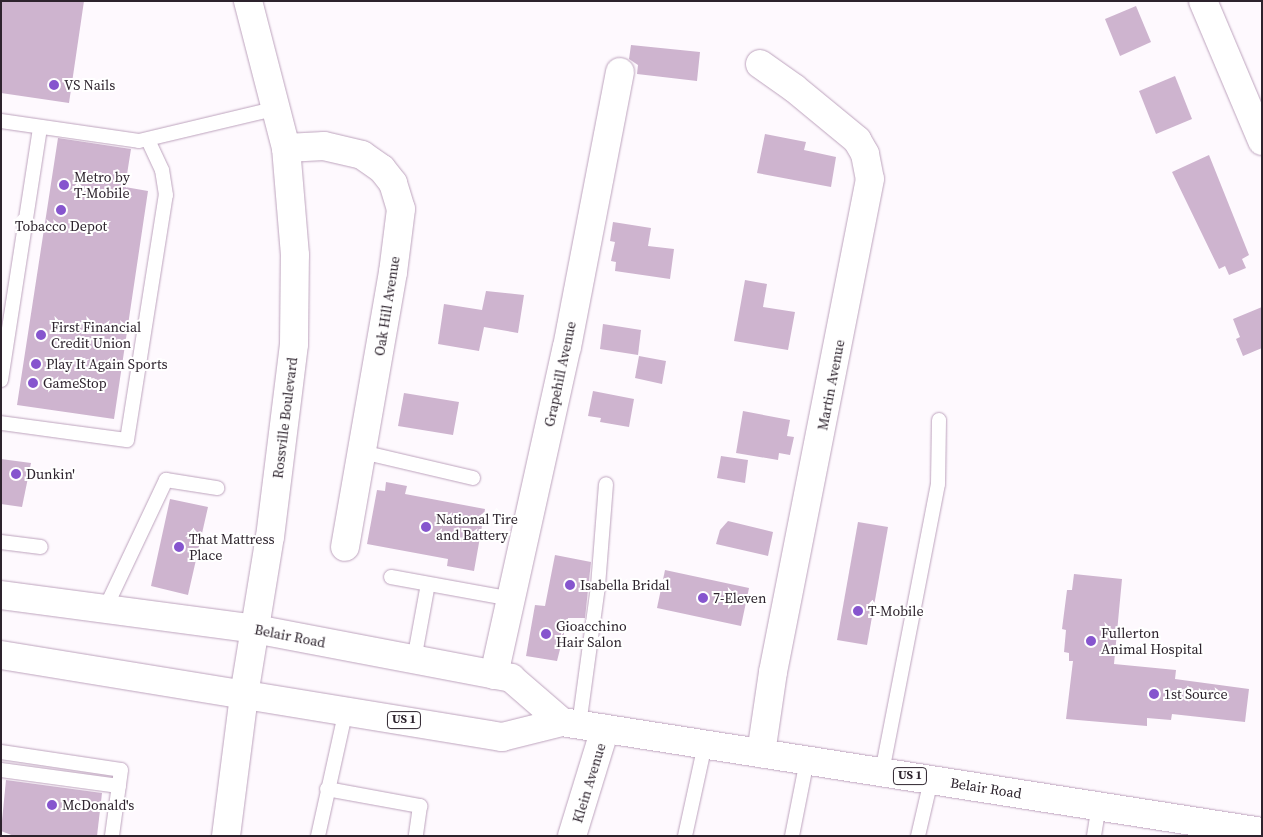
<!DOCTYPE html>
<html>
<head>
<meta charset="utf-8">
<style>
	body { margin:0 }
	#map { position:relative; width:1263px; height:837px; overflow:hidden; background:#fef9fe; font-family:"Source Serif 4",serif }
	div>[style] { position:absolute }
	.building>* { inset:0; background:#ceb4cf }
	.roads { filter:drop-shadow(0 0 1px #bda3bd) drop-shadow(0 0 1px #bda3bd) }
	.lane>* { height:14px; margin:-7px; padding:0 7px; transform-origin:7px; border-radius:7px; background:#fff }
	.street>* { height:28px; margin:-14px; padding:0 14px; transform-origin:14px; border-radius:14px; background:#fff }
	.secondary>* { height:28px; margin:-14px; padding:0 14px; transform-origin:14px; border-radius:14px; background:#fff }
	.highway>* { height:28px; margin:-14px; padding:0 14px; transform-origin:14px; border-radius:14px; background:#fff }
	.dots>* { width:14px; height:14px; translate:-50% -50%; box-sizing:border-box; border:2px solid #fff; border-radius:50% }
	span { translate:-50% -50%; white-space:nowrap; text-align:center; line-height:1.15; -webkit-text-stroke:4px #fff; paint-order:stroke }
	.shield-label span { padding:1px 4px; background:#fff; border:1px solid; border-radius:4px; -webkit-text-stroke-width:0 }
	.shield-label { font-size:12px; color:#2d232d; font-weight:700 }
	.poi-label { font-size:14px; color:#2d232d }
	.left { translate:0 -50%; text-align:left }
	.street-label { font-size:14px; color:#2d232d }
	.frame { position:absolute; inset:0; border:2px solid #2d232d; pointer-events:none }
</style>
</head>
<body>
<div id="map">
	<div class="building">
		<i style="clip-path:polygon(1px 1px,84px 1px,69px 103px,1px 93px)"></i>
		<i style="clip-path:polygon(1136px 6px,1151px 42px,1120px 56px,1105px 19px)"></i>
		<i style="clip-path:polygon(631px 45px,700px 52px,697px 81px,637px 74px,638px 65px,629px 59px)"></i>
		<i style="clip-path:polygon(1175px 76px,1192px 119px,1156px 134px,1139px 91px)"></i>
		<i style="clip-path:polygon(765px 134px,806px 142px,804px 150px,836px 157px,831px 187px,757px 173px)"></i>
		<i style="clip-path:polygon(58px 138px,131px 149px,125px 187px,148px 191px,114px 419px,17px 405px)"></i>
		<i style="clip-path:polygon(1209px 155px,1249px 255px,1242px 259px,1246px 268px,1229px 275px,1225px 266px,1219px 269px,1172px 172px)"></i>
		<i style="clip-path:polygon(613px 222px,651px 228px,648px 246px,674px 249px,670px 279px,615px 271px,616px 262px,611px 261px,615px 242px,610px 241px)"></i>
		<i style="clip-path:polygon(745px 280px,767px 284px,763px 307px,795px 312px,788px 350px,734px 341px)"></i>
		<i style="clip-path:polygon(486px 291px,524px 295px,518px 333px,484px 327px,479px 351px,438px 344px,444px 304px,482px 310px)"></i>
		<i style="clip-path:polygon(1262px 307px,1262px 348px,1243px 356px,1236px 339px,1240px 337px,1233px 319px)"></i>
		<i style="clip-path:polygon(603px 324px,641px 330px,638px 355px,600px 349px)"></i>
		<i style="clip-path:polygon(639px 356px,666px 361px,662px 384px,635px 378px)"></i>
		<i style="clip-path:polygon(593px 391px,634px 399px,629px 427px,600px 422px,601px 418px,588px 416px)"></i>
		<i style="clip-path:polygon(404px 393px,459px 402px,453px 435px,398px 426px)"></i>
		<i style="clip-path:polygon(743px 411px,790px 420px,787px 436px,794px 437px,790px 455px,779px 453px,778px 460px,736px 453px)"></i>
		<i style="clip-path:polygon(721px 456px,748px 460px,745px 483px,717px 478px)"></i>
		<i style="clip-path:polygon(1px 459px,31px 463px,22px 507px,1px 504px)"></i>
		<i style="clip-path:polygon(386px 482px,407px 486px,405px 494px,485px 509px,474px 571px,447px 566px,448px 559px,367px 544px,377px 490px,385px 491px)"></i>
		<i style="clip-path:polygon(170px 499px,208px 507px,188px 595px,151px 586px)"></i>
		<i style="clip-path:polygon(728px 521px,773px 532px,768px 556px,716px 544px,720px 530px)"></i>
		<i style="clip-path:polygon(858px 522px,888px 527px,867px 645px,837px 640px)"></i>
		<i style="clip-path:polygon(555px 555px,591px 562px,585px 618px,568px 618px,557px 661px,526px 656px,535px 605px,545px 606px)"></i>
		<i style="clip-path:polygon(665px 570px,749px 588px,741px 626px,657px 608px)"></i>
		<i style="clip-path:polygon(1074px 574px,1122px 579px,1114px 664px,1176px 670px,1175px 679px,1249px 689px,1245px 722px,1172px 714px,1171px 720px,1147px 718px,1147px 726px,1066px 719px,1073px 661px,1069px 661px,1069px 653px,1064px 652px,1066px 630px,1062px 629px,1067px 590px,1072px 590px)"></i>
		<i style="clip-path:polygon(6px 780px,102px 793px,97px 836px,14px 836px,1px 831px)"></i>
	</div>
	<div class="roads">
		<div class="lane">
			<i style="left:1px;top:121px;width:139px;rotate:8.2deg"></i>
			<i style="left:139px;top:141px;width:142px;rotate:-13.4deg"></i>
			<i style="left:1px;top:380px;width:256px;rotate:-81.2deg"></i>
			<i style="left:1px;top:423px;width:127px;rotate:7.7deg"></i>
			<i style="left:127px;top:440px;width:248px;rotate:-81deg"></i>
			<i style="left:166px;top:195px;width:25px;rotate:-99deg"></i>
			<i style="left:162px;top:170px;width:33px;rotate:-115deg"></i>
			<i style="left:362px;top:452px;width:114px;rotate:13.2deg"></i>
			<i style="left:1px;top:542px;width:40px;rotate:7.1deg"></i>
			<i style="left:391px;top:577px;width:123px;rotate:10.3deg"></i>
			<i style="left:105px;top:609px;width:143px;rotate:-64.7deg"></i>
			<i style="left:166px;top:480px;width:52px;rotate:8.9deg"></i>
			<i style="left:414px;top:660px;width:77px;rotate:-79.6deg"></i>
			<i style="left:579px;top:725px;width:140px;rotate:-82.2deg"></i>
			<i style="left:598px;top:586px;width:102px;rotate:-85.5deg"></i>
			<i style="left:1px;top:752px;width:121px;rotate:8.5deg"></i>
			<i style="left:121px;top:770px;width:67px;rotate:97.8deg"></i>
			<i style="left:1px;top:770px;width:119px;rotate:7.7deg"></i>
			<i style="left:882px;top:772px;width:293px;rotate:-79deg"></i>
			<i style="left:938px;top:484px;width:64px;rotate:-89.1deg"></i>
			<i style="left:327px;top:789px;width:95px;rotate:10.4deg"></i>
			<i style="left:420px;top:806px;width:30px;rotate:98deg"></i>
			<i style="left:318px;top:836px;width:129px;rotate:-77.5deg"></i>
			<i style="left:685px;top:836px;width:94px;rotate:-77.7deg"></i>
			<i style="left:792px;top:836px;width:77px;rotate:-78.8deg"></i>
			<i style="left:918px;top:836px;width:57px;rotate:-76.9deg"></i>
			<i style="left:1094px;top:836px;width:30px;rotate:-81deg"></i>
		</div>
		<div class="street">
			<i style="left:1203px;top:1px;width:152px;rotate:67.1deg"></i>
			<i style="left:760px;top:64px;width:42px;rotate:35.2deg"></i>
			<i style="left:794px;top:88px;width:82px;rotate:39.5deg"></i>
			<i style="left:857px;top:140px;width:16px;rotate:60deg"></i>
			<i style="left:865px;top:154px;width:25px;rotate:79deg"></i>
			<i style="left:870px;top:179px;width:502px;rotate:101.13deg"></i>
			<i style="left:773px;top:672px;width:82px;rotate:98.4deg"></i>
			<i style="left:286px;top:148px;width:38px;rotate:-3deg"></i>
			<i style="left:324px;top:146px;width:39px;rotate:13deg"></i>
			<i style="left:362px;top:155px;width:24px;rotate:35deg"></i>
			<i style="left:382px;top:169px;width:18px;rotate:52deg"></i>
			<i style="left:393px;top:183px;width:27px;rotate:73deg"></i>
			<i style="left:401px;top:209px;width:64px;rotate:97.2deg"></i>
			<i style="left:393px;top:272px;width:279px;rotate:99.9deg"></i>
			<i style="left:494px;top:675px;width:336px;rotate:-77.5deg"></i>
			<i style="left:567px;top:347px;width:280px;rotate:-79.1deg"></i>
			<i style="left:572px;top:836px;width:112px;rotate:-72.9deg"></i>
		</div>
		<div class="secondary">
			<i style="left:226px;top:836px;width:142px;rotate:-82.7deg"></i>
			<i style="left:244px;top:695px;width:160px;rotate:-80.7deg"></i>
			<i style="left:270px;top:537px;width:194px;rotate:-82.9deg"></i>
			<i style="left:294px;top:344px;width:89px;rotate:-89.4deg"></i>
			<i style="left:295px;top:255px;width:107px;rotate:-94.8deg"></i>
			<i style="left:286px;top:148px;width:152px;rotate:-104.5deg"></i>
		</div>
		<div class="highway">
			<i style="left:1px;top:595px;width:256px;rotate:7.6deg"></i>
			<i style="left:255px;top:629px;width:261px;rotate:10.8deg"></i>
			<i style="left:511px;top:678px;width:67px;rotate:40.8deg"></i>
			<i style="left:1px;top:655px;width:508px;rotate:9.3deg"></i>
			<i style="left:502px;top:737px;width:62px;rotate:-14deg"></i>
			<i style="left:562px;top:722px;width:709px;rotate:8.93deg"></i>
		</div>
	</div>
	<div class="dots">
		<i style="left:54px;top:85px;background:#8655ce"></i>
		<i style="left:64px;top:185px;background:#8655ce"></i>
		<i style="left:61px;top:210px;background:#8655ce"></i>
		<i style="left:41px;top:335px;background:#8655ce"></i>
		<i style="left:36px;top:364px;background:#8655ce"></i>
		<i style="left:33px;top:383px;background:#8655ce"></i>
		<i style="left:16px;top:474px;background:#8655ce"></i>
		<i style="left:426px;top:527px;background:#8655ce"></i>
		<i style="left:179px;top:547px;background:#8655ce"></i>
		<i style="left:570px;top:585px;background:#8655ce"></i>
		<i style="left:703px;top:598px;background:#8655ce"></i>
		<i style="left:858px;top:611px;background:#8655ce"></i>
		<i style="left:546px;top:634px;background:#8655ce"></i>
		<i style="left:1091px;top:641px;background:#8655ce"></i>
		<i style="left:1154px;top:694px;background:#8655ce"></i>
		<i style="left:52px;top:805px;background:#8655ce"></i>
	</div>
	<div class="shield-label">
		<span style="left:404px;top:720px">US 1</span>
		<span style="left:910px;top:776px">US 1</span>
	</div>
	<div class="poi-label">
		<span class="left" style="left:64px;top:85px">VS Nails</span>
		<span class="left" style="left:74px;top:185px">Metro by<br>T-Mobile</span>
		<span style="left:61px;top:226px">Tobacco Depot</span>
		<span class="left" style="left:51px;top:335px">First Financial<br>Credit Union</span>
		<span class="left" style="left:46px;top:364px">Play It Again Sports</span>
		<span class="left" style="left:43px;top:383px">GameStop</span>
		<span class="left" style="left:26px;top:474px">Dunkin'</span>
		<span class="left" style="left:436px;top:527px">National Tire<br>and Battery</span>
		<span class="left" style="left:189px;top:547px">That Mattress<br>Place</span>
		<span class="left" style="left:580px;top:585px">Isabella Bridal</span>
		<span class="left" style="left:713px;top:598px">7-Eleven</span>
		<span class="left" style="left:868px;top:611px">T-Mobile</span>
		<span class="left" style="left:556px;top:634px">Gioacchino<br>Hair Salon</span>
		<span class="left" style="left:1101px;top:641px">Fullerton<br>Animal Hospital</span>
		<span class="left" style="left:1164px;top:694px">1st Source</span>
		<span class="left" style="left:62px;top:805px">McDonald's</span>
	</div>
	<div class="street-label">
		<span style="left:387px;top:306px;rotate:-81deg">Oak Hill Avenue</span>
		<span style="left:560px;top:374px;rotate:-78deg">Grapehill Avenue</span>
		<span style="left:831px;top:385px;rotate:-79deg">Martin Avenue</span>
		<span style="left:285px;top:418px;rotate:-83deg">Rossville Boulevard</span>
		<span style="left:290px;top:636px;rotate:11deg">Belair Road</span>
		<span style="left:589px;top:783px;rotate:-73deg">Klein Avenue</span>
		<span style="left:986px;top:788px;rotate:9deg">Belair Road</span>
	</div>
	<div class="frame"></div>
</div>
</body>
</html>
